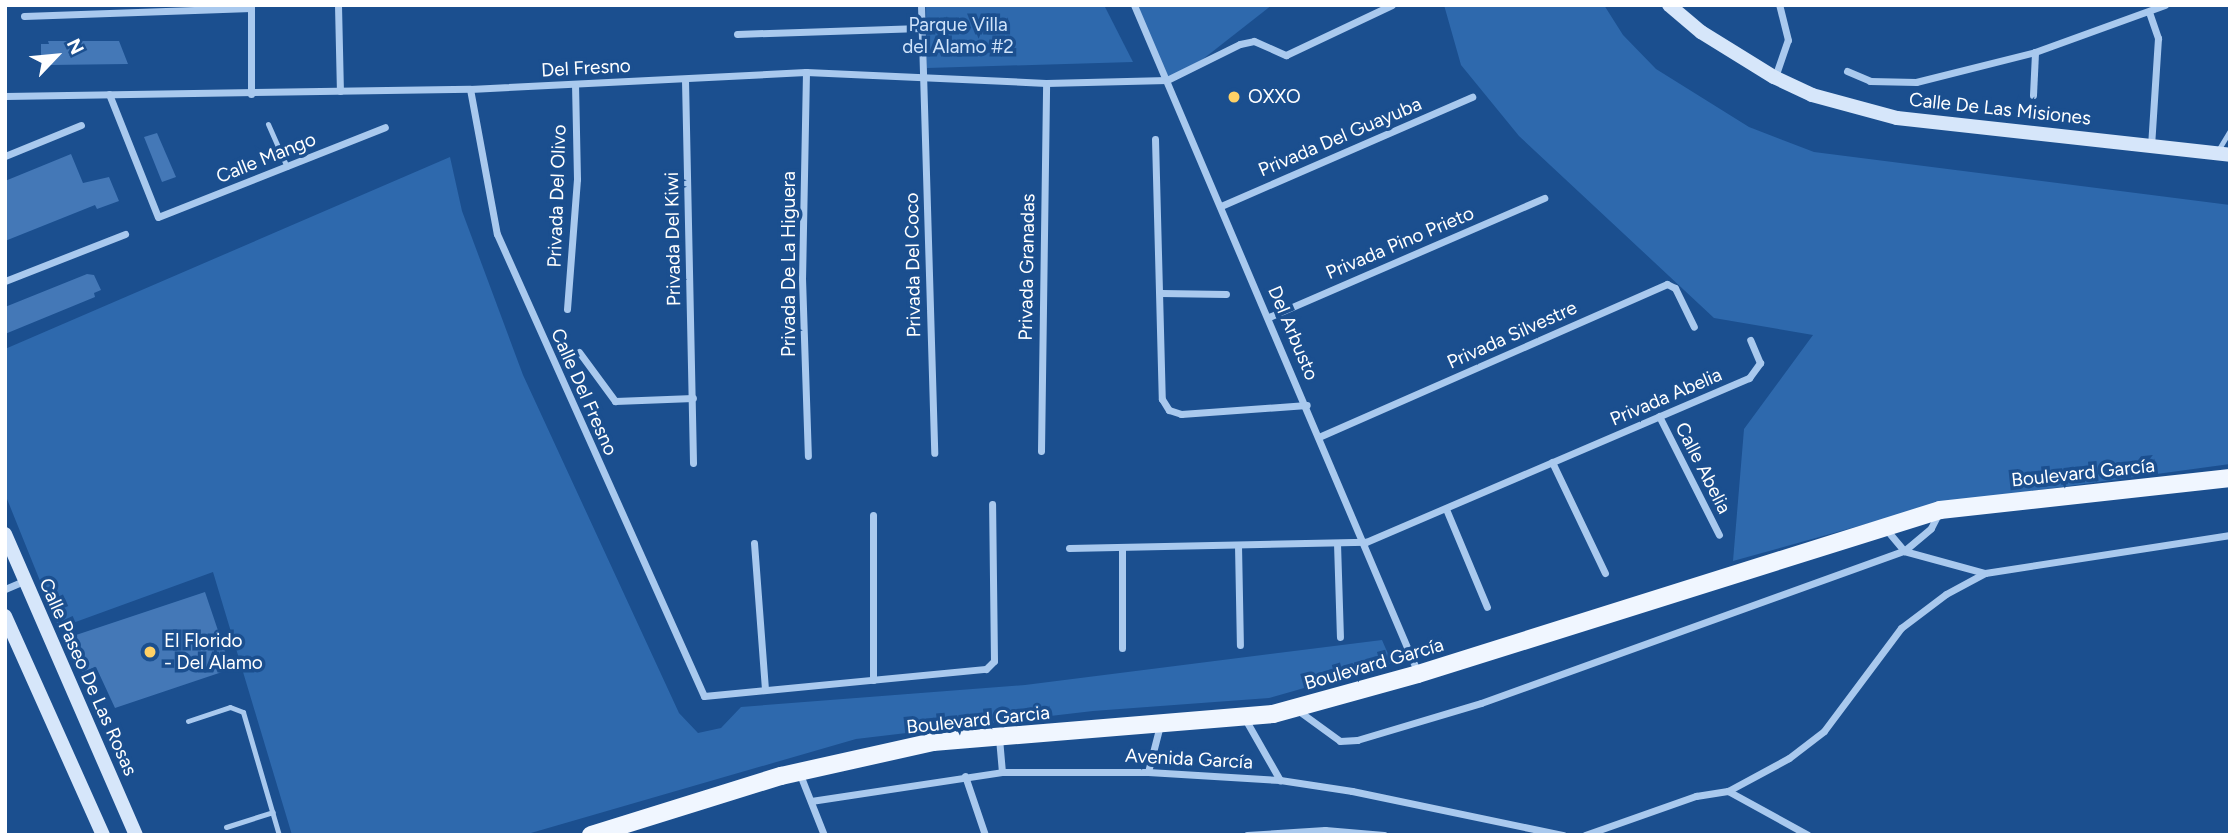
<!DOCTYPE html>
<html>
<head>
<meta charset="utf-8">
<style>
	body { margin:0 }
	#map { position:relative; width:2235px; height:840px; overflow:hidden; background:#1b4f8f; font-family:Figtree,sans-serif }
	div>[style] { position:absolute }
	.green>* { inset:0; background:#2e69ad }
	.building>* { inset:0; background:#4478b7 }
	.lane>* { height:5px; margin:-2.5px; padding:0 2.5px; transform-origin:2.5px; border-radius:2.5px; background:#a9c9ee }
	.street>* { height:7px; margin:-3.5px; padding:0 3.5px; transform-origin:3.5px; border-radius:3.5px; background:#a9c9ee }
	.secondary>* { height:14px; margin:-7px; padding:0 7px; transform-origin:7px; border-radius:7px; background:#d6e6fa }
	.primary>* { height:18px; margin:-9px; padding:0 9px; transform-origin:9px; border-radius:9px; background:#f0f6ff }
	.dots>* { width:19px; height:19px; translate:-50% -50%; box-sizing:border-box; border:4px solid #1b4f8f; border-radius:50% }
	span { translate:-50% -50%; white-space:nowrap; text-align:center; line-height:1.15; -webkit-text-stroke:7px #1b4f8f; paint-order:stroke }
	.park-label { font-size:19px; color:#cfe3fa }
	.street-label { font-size:19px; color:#fff }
	.poi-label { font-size:19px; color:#fff }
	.left { translate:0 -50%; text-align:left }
	.frame { position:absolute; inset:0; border:7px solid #fff; pointer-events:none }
	.north { position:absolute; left:21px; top:21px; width:70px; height:70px; -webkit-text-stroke:5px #1b4f8f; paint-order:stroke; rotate:64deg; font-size:19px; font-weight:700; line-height:28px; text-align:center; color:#fff }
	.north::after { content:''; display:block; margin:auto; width:24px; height:32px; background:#fff; clip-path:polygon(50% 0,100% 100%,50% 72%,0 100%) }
</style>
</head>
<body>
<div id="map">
	<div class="green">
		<i style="clip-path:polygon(926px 5px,1104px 5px,1133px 62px,927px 68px)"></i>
		<i style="clip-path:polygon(1134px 5px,1272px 5px,1189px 70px,1167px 80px)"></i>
		<i style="clip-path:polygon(1444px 5px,1604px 5px,1623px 35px,1656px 69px,1749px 127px,1814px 152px,2230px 205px,2230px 464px,1938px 504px,1733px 561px,1744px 429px,1813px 335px,1714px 318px,1519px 136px,1461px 65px)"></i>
		<i style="clip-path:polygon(450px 157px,462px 211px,523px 375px,679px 713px,698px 733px,721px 728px,741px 707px,1025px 685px,1382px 640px,1392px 663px,1269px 698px,1093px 711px,856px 739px,524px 835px,292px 835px,213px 572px,59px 628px,5px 494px,5px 349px)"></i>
	</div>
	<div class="building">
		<i style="clip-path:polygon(48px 41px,119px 41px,128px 64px,49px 65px,41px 61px,41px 44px,49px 44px)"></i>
		<i style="clip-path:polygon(157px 133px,176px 177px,162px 182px,144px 137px)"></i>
		<i style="clip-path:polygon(71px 154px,83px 183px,109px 177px,119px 201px,97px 209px,95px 205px,5px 241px,5px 181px)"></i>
		<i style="clip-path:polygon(87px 274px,94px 275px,101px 290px,94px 293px,95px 297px,5px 334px,5px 307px)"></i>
		<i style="clip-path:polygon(205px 592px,231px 669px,115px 708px,96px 667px,82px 672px,70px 637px)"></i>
	</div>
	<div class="lane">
		<i style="left:268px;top:124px;width:47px;rotate:66.2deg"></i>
		<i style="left:2217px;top:152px;width:26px;rotate:-59deg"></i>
		<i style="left:188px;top:721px;width:44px;rotate:-18.4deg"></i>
		<i style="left:230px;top:707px;width:14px;rotate:21deg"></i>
		<i style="left:243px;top:712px;width:128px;rotate:73.7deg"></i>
		<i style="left:226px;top:827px;width:49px;rotate:-17.7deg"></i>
	</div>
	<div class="street">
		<i style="left:251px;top:5px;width:89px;rotate:90deg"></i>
		<i style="left:338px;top:5px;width:86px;rotate:88.7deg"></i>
		<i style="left:921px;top:5px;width:448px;rotate:88.3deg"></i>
		<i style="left:1134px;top:5px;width:726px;rotate:66.97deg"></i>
		<i style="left:2149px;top:12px;width:28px;rotate:71deg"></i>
		<i style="left:2158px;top:38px;width:107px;rotate:93.7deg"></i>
		<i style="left:24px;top:16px;width:227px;rotate:-2deg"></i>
		<i style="left:737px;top:34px;width:184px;rotate:-1.9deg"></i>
		<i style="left:1847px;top:71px;width:25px;rotate:23deg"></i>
		<i style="left:1870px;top:81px;width:46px;rotate:1.2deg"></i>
		<i style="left:1916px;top:82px;width:123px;rotate:-14.1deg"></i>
		<i style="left:2035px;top:52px;width:138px;rotate:-19.9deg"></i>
		<i style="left:806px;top:72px;width:206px;rotate:91.1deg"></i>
		<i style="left:802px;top:278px;width:178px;rotate:88.1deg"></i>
		<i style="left:1775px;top:77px;width:39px;rotate:-71deg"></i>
		<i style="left:1788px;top:40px;width:36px;rotate:-104deg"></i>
		<i style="left:685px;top:80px;width:383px;rotate:88.8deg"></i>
		<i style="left:470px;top:89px;width:147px;rotate:79.5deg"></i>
		<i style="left:497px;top:234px;width:506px;rotate:65.87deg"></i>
		<i style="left:704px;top:696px;width:283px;rotate:-5.5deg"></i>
		<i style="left:986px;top:669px;width:11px;rotate:-45deg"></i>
		<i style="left:994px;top:661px;width:157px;rotate:-90.7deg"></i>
		<i style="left:109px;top:94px;width:132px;rotate:68.3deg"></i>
		<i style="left:158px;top:217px;width:244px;rotate:-21.6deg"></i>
		<i style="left:2033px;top:95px;width:43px;rotate:-87.3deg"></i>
		<i style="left:5px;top:96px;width:465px;rotate:-0.9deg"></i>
		<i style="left:470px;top:89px;width:336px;rotate:-2.9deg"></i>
		<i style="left:806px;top:72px;width:240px;rotate:2.6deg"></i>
		<i style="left:1046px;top:83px;width:121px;rotate:-1.4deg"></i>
		<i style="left:1167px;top:80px;width:81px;rotate:-26.3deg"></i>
		<i style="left:1240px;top:44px;width:14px;rotate:-12deg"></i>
		<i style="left:1254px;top:41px;width:35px;rotate:24deg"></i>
		<i style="left:1286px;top:55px;width:117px;rotate:-25.3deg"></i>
		<i style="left:1155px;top:139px;width:260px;rotate:88.5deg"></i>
		<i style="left:1162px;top:399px;width:13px;rotate:58deg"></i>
		<i style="left:1169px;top:410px;width:13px;rotate:18deg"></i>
		<i style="left:1181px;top:414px;width:126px;rotate:-4.1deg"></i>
		<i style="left:5px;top:156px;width:82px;rotate:-22.2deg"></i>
		<i style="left:1221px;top:206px;width:274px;rotate:-23.5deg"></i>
		<i style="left:5px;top:281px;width:129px;rotate:-21.4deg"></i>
		<i style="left:1161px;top:293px;width:65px;rotate:0.9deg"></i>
		<i style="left:567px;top:309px;width:130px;rotate:-85.6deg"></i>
		<i style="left:577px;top:179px;width:94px;rotate:-91.2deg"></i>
		<i style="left:1269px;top:317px;width:300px;rotate:-23.4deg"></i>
		<i style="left:579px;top:352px;width:61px;rotate:53.7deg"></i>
		<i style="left:615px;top:401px;width:78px;rotate:-2.2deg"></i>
		<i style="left:1659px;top:416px;width:133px;rotate:63.2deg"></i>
		<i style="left:1321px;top:436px;width:378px;rotate:-23.7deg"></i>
		<i style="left:1667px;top:284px;width:9px;rotate:27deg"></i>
		<i style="left:1675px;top:288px;width:43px;rotate:64deg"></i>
		<i style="left:1041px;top:451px;width:368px;rotate:-89.2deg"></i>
		<i style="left:1552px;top:462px;width:123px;rotate:64.5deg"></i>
		<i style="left:1446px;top:509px;width:106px;rotate:67.3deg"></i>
		<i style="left:1885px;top:528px;width:30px;rotate:50deg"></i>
		<i style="left:1904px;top:551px;width:84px;rotate:15.2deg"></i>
		<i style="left:754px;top:543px;width:146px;rotate:85.7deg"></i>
		<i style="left:1337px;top:543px;width:94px;rotate:88.2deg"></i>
		<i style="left:1238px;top:545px;width:100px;rotate:88.9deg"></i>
		<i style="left:1122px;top:547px;width:101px;rotate:90deg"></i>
		<i style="left:1069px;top:548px;width:297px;rotate:-1.2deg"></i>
		<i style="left:1366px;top:542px;width:417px;rotate:-23.2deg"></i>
		<i style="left:1749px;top:378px;width:19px;rotate:-54deg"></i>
		<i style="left:1760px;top:363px;width:25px;rotate:-113deg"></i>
		<i style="left:5px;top:589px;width:21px;rotate:-23deg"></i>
		<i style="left:873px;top:680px;width:165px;rotate:-90deg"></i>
		<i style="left:1296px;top:709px;width:54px;rotate:36deg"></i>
		<i style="left:1340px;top:741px;width:17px;rotate:-3deg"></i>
		<i style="left:1357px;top:740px;width:129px;rotate:-16.6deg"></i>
		<i style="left:1481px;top:703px;width:449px;rotate:-19.8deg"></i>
		<i style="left:1904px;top:551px;width:35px;rotate:-40deg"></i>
		<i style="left:1931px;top:528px;width:16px;rotate:-63deg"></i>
		<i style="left:1244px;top:717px;width:73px;rotate:60.3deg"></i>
		<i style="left:999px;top:738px;width:34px;rotate:85deg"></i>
		<i style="left:799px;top:772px;width:68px;rotate:68.4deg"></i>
		<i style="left:1148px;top:772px;width:49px;rotate:-75.7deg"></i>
		<i style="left:965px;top:776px;width:62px;rotate:71.3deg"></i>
		<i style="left:1728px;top:791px;width:91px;rotate:28.8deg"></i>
		<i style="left:811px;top:801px;width:193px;rotate:-8.6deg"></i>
		<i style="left:1002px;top:772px;width:146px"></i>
		<i style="left:1148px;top:772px;width:132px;rotate:3.5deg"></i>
		<i style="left:1280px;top:780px;width:73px;rotate:8.7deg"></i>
		<i style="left:1352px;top:791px;width:216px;rotate:11.8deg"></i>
		<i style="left:1247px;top:835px;width:78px;rotate:-3.7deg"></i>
		<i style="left:1325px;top:830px;width:59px;rotate:4.8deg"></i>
		<i style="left:1585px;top:835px;width:118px;rotate:-19.4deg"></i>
		<i style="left:1696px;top:796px;width:32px;rotate:-9deg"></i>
		<i style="left:1728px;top:791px;width:69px;rotate:-28.4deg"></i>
		<i style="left:1789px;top:758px;width:44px;rotate:-37.6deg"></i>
		<i style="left:1824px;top:731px;width:129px;rotate:-53.2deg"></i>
		<i style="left:1901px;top:628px;width:56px;rotate:-37.1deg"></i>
		<i style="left:1946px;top:594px;width:44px;rotate:-28.3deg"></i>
		<i style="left:1985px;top:573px;width:248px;rotate:-8.8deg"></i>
	</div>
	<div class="secondary">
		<i style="left:1669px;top:5px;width:42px;rotate:40.2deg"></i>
		<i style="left:1701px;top:32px;width:86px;rotate:31.7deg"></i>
		<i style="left:1774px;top:77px;width:42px;rotate:25.3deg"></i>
		<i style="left:1812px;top:95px;width:88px;rotate:15.1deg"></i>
		<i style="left:1897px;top:118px;width:335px;rotate:6.3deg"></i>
		<i style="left:5px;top:534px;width:328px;rotate:66.5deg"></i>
		<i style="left:5px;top:616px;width:240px;rotate:65.9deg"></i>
	</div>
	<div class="primary">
		<i style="left:591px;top:835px;width:199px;rotate:-17.3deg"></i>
		<i style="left:781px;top:776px;width:156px;rotate:-12.6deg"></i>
		<i style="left:933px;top:742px;width:341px;rotate:-4.7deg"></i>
		<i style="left:1273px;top:714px;width:150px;rotate:-15.4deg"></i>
		<i style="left:1418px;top:674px;width:547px;rotate:-17.44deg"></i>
		<i style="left:1940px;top:510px;width:292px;rotate:-6.3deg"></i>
	</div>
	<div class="dots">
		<i style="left:1234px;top:97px;background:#ffd166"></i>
		<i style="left:150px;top:652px;background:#ffd166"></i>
	</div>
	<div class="park-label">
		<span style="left:958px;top:36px">Parque Villa<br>del Alamo #2</span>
	</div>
	<div class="street-label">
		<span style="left:586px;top:68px;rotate:-3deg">Del Fresno</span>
		<span style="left:2000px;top:109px;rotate:6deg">Calle De Las Misiones</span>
		<span style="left:1340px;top:137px;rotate:-23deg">Privada Del Guayuba</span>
		<span style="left:266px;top:158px;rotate:-22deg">Calle Mango</span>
		<span style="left:557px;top:196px;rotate:-88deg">Privada Del Olivo</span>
		<span style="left:673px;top:239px;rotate:-91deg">Privada Del Kiwi</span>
		<span style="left:1400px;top:243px;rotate:-23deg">Privada Pino Prieto</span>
		<span style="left:789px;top:264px;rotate:-90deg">Privada De La Higuera</span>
		<span style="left:913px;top:265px;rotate:-91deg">Privada Del Coco</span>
		<span style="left:1027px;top:267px;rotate:-89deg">Privada Granadas</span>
		<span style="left:1293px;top:333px;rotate:67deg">Del Arbusto</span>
		<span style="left:1512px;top:335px;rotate:-24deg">Privada Silvestre</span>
		<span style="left:584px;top:392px;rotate:66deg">Calle Del Fresno</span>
		<span style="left:1666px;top:397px;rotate:-23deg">Privada Abelia</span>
		<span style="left:1703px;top:468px;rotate:63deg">Calle Abelia</span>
		<span style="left:2083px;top:473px;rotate:-6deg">Boulevard García</span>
		<span style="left:1374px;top:664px;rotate:-16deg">Boulevard García</span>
		<span style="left:88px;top:677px;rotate:66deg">Calle Paseo De Las Rosas</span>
		<span style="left:978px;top:720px;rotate:-6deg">Boulevard Garcia</span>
		<span style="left:1189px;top:759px;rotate:3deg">Avenida García</span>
	</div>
	<div class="poi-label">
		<span class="left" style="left:1248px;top:97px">OXXO</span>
		<span class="left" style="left:164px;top:652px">El Florido<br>- Del Alamo</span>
	</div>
	<div class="frame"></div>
	<div class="north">N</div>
</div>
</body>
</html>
